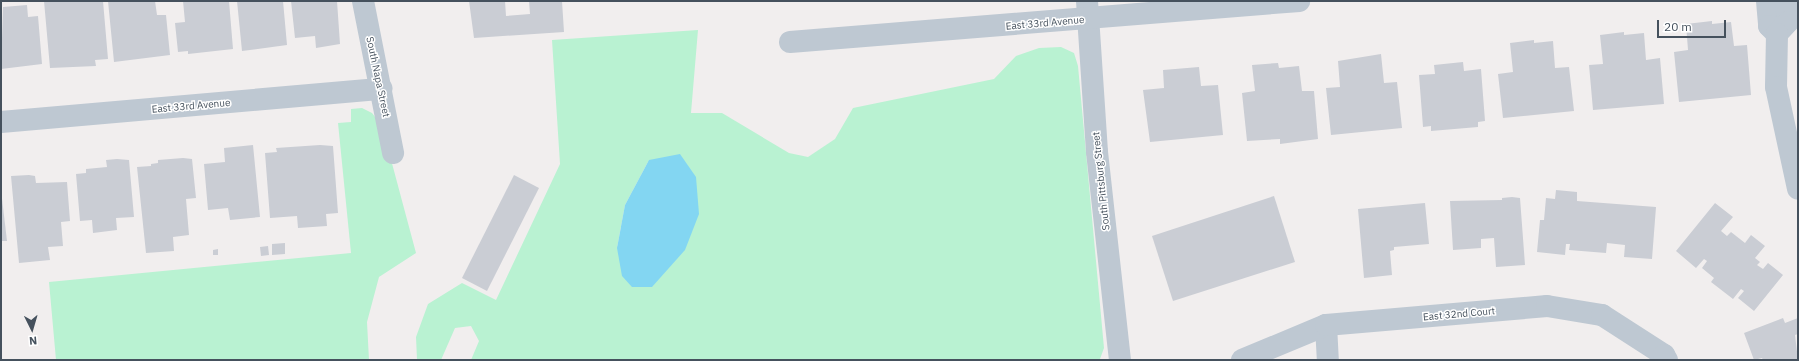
<!DOCTYPE html>
<html>
<head>
<meta charset="utf-8">
<style>
	body { margin:0 }
	#map { position:relative; width:1799px; height:361px; overflow:hidden; background:#f1eeee; font-family:"IBM Plex Sans",sans-serif }
	div>[style] { position:absolute }
	.green>* { inset:0; background:#b9f2d2 }
	.water>* { inset:0; background:#83d6f2 }
	.building>* { inset:0; background:#cacdd4 }
	.minor>* { height:22px; margin:-11px; padding:0 11px; transform-origin:11px; border-radius:11px; background:#bec8d2 }
	span { translate:-50% -50%; white-space:nowrap; text-align:center; line-height:1.15; -webkit-text-stroke:3px #fff; paint-order:stroke }
	.street-label { font-size:10px; color:#45515d }
	.frame { position:absolute; inset:0; border:2px solid #45515d; pointer-events:none }
	.north { position:absolute; left:12px; top:309px; width:40px; height:40px; -webkit-text-stroke:3px #fff; paint-order:stroke; rotate:175deg; font-size:11px; font-weight:700; line-height:16px; text-align:center; color:#45515d }
	.north::after { content:''; display:block; margin:auto; width:14px; height:18px; background:#45515d; clip-path:polygon(50% 0,100% 100%,50% 72%,0 100%) }
	.scale { position:absolute; left:1657px; top:20px; width:69px; height:18px; box-sizing:border-box; border:2px solid #45515d; border-top:0; padding-left:5px; font-size:12px; line-height:14px; white-space:nowrap; color:#45515d; -webkit-text-stroke:3px #fff; paint-order:stroke }
</style>
</head>
<body>
<div id="map">
	<div class="green">
		<i style="clip-path:polygon(evenodd,698px 30px,691px 113px,722px 113px,789px 153px,808px 157px,835px 139px,853px 108px,994px 79px,1016px 56px,1039px 48px,1061px 47px,1074px 53px,1078px 66px,1104px 348px,1100px 359px,471px 360px,479px 341px,471px 326px,455px 328px,441px 360px,417px 360px,416px 337px,428px 304px,462px 283px,496px 300px,560px 164px,552px 40px,698px 30px,649px 160px,617px 248px,625px 205px,649px 160px)"></i>
		<i style="clip-path:polygon(362px 108px,372px 113px,382px 126px,416px 253px,379px 277px,367px 322px,369px 360px,56px 360px,49px 282px,351px 253px,338px 123px,351px 122px,351px 109px)"></i>
	</div>
	<div class="water">
		<i style="clip-path:polygon(680px 154px,696px 177px,699px 214px,685px 250px,652px 287px,632px 287px,622px 276px,617px 248px,625px 205px,649px 160px)"></i>
	</div>
	<div class="building">
		<i style="clip-path:polygon(44px 1px,103px 1px,108px 59px,95px 60px,96px 66px,50px 68px)"></i>
		<i style="clip-path:polygon(108px 1px,155px 1px,157px 15px,166px 15px,170px 55px,114px 62px)"></i>
		<i style="clip-path:polygon(183px 1px,229px 1px,233px 49px,188px 54px,188px 51px,178px 52px,175px 23px,185px 22px)"></i>
		<i style="clip-path:polygon(237px 1px,283px 1px,287px 45px,242px 51px)"></i>
		<i style="clip-path:polygon(291px 1px,337px 1px,340px 44px,316px 48px,315px 36px,295px 38px)"></i>
		<i style="clip-path:polygon(469px 1px,505px 1px,506px 16px,530px 14px,529px 1px,562px 1px,564px 32px,474px 38px)"></i>
		<i style="clip-path:polygon(27px 5px,28px 17px,38px 16px,42px 64px,1px 69px,3px 7px)"></i>
		<i style="clip-path:polygon(1712px 21px,1712px 24px,1731px 22px,1734px 46px,1747px 45px,1751px 95px,1679px 102px,1674px 52px,1688px 50px,1686px 24px)"></i>
		<i style="clip-path:polygon(1624px 32px,1624px 35px,1644px 33px,1646px 60px,1660px 58px,1664px 104px,1593px 110px,1589px 65px,1603px 64px,1600px 35px)"></i>
		<i style="clip-path:polygon(1534px 40px,1534px 43px,1553px 41px,1555px 68px,1569px 67px,1574px 111px,1503px 118px,1498px 74px,1513px 72px,1510px 43px)"></i>
		<i style="clip-path:polygon(1381px 54px,1384px 83px,1397px 82px,1402px 128px,1331px 135px,1326px 88px,1340px 87px,1338px 61px)"></i>
		<i style="clip-path:polygon(1463px 62px,1464px 71px,1481px 69px,1485px 121px,1478px 122px,1478px 127px,1431px 131px,1431px 126px,1423px 127px,1419px 75px,1435px 74px,1434px 65px)"></i>
		<i style="clip-path:polygon(1278px 63px,1279px 68px,1299px 66px,1302px 91px,1314px 91px,1318px 139px,1280px 144px,1280px 139px,1247px 141px,1242px 93px,1255px 91px,1252px 65px)"></i>
		<i style="clip-path:polygon(1199px 67px,1201px 86px,1218px 85px,1223px 135px,1150px 142px,1143px 90px,1164px 88px,1163px 70px)"></i>
		<i style="clip-path:polygon(253px 145px,260px 217px,230px 220px,228px 208px,208px 210px,204px 164px,225px 162px,224px 148px)"></i>
		<i style="clip-path:polygon(320px 145px,333px 146px,338px 213px,326px 214px,327px 226px,298px 228px,297px 216px,270px 218px,265px 153px,277px 152px,276px 148px)"></i>
		<i style="clip-path:polygon(183px 158px,192px 159px,196px 198px,186px 199px,189px 235px,173px 237px,174px 251px,146px 253px,137px 167px,151px 166px,151px 164px,158px 163px,158px 160px)"></i>
		<i style="clip-path:polygon(117px 159px,129px 160px,134px 217px,116px 218px,117px 230px,93px 233px,92px 220px,80px 221px,76px 174px,86px 173px,86px 169px,107px 167px,106px 160px)"></i>
		<i style="clip-path:polygon(29px 175px,35px 176px,36px 183px,67px 182px,70px 221px,61px 222px,63px 246px,48px 247px,50px 260px,19px 263px,11px 176px)"></i>
		<i style="clip-path:polygon(514px 175px,539px 188px,487px 291px,462px 278px)"></i>
		<i style="clip-path:polygon(1px 190px,7px 241px,1px 241px)"></i>
		<i style="clip-path:polygon(1556px 190px,1577px 192px,1577px 201px,1656px 207px,1652px 259px,1624px 257px,1625px 245px,1607px 243px,1606px 253px,1569px 250px,1570px 244px,1566px 244px,1565px 255px,1537px 252px,1540px 220px,1544px 220px,1546px 198px,1555px 199px)"></i>
		<i style="clip-path:polygon(1274px 196px,1295px 262px,1173px 301px,1152px 236px)"></i>
		<i style="clip-path:polygon(1512px 197px,1520px 198px,1525px 265px,1496px 267px,1494px 238px,1481px 239px,1481px 248px,1453px 250px,1450px 201px,1502px 200px,1502px 198px)"></i>
		<i style="clip-path:polygon(1425px 203px,1429px 244px,1394px 247px,1394px 250px,1390px 251px,1392px 275px,1364px 278px,1358px 209px)"></i>
		<i style="clip-path:polygon(1715px 203px,1733px 217px,1721px 231px,1727px 236px,1731px 232px,1745px 243px,1751px 235px,1765px 246px,1755px 258px,1760px 262px,1757px 265px,1763px 269px,1768px 263px,1783px 275px,1754px 311px,1738px 298px,1744px 291px,1741px 289px,1733px 299px,1711px 282px,1714px 278px,1702px 268px,1707px 261px,1704px 259px,1696px 268px,1676px 251px)"></i>
		<i style="clip-path:polygon(285px 243px,285px 254px,272px 255px,272px 244px)"></i>
		<i style="clip-path:polygon(268px 246px,269px 255px,261px 256px,260px 247px)"></i>
		<i style="clip-path:polygon(218px 249px,218px 255px,213px 255px,213px 250px)"></i>
		<i style="clip-path:polygon(1783px 318px,1785px 323px,1798px 318px,1798px 334px,1795px 335px,1798px 360px,1763px 360px,1762px 358px,1754px 360px,1744px 333px)"></i>
	</div>
	<div class="minor">
		<i style="left:363px;top:1px;width:155px;rotate:78.8deg"></i>
		<i style="left:1087px;top:1px;width:151px;rotate:86.2deg"></i>
		<i style="left:1097px;top:152px;width:209px;rotate:83.7deg"></i>
		<i style="left:1767px;top:1px;width:25px;rotate:85deg"></i>
		<i style="left:1769px;top:26px;width:11px;rotate:45deg"></i>
		<i style="left:1786px;top:1px;width:21px;rotate:85deg"></i>
		<i style="left:1788px;top:22px;width:16px;rotate:133deg"></i>
		<i style="left:1777px;top:34px;width:53px;rotate:91.1deg"></i>
		<i style="left:1776px;top:87px;width:104px;rotate:77.8deg"></i>
		<i style="left:790px;top:42px;width:511px;rotate:-4.61deg"></i>
		<i style="left:1px;top:122px;width:382px;rotate:-5deg"></i>
		<i style="left:1326px;top:325px;width:35px;rotate:87deg"></i>
		<i style="left:1242px;top:360px;width:91px;rotate:-22.6deg"></i>
		<i style="left:1326px;top:325px;width:222px;rotate:-4.9deg"></i>
		<i style="left:1547px;top:306px;width:56px;rotate:9.3deg"></i>
		<i style="left:1602px;top:315px;width:74px;rotate:32.8deg"></i>
		<i style="left:1664px;top:355px;width:6px;rotate:59deg"></i>
	</div>
	<div class="street-label">
		<span style="left:1045px;top:23px;rotate:-5deg">East 33rd Avenue</span>
		<span style="left:378px;top:77px;rotate:78deg">South Napa Street</span>
		<span style="left:191px;top:106px;rotate:-5deg">East 33rd Avenue</span>
		<span style="left:1101px;top:181px;rotate:-96deg">South Pittsburg Street</span>
		<span style="left:1459px;top:314px;rotate:-5deg">East 32nd Court</span>
	</div>
	<div class="frame"></div>
	<div class="north">N</div>
	<div class="scale">20 m</div>
</div>
</body>
</html>
